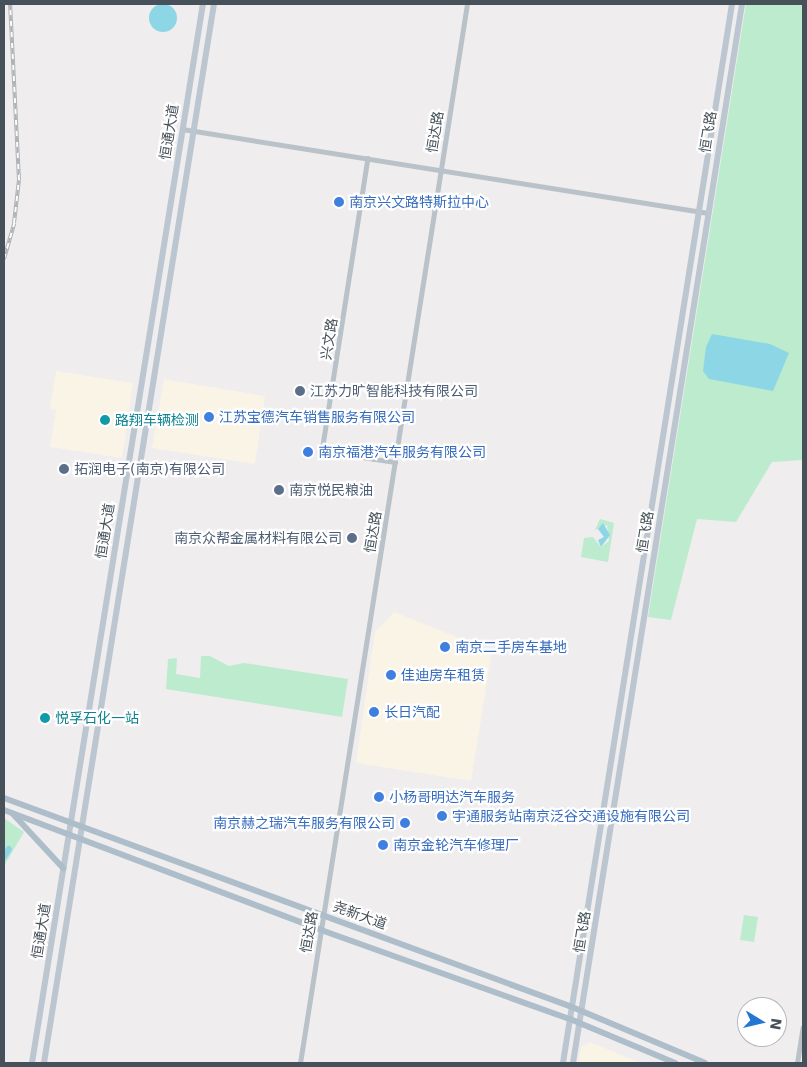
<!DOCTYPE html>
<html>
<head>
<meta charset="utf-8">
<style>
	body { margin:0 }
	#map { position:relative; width:807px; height:1067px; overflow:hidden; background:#efeded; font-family:"DejaVu Sans","Noto Sans SC",sans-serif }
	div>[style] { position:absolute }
	.commercial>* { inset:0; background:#faf4e6 }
	.green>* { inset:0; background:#bdebcd }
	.water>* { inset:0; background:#8dd6e6 }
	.round { border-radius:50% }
	.canal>* { height:5.5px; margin:-2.75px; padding:0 2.75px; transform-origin:2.75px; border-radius:2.75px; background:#8dd6e6 }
	.minor>* { height:4.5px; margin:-2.25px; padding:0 2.25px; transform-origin:2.25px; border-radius:2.25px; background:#b9c2c9 }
	.tertiary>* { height:5px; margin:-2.5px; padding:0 2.5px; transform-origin:2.5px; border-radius:2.5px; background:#b9c2c9 }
	.secondary>* { height:5.5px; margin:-2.75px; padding:0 2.75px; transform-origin:2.75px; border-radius:2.75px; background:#bbc6d0 }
	.primary>* { height:6px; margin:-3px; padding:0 3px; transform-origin:3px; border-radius:3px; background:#aebdca }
	.rail>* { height:4px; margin-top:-2px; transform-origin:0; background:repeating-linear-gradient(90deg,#fff 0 5.5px,#afb3b7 0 11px); box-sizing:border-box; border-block:1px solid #afb3b7 }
	.dots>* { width:14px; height:14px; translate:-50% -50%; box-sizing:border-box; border:2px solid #fff; border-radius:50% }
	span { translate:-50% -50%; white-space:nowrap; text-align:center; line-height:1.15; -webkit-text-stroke:4.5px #fff; paint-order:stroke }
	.street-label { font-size:14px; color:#465159 }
	.shop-label { font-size:14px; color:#366cbe }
	.left { translate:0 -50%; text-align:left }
	.right { translate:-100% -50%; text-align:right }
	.service-label { font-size:14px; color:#4e5e75 }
	.culture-label { font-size:14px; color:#0d838f }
	.frame { position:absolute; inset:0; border:5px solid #465159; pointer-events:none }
	.north { position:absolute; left:737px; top:997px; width:50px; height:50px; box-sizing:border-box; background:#fff; border:1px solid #b5b9bd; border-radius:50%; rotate:99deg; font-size:14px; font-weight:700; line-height:20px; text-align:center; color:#465159 }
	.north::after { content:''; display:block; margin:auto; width:18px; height:22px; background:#2476d3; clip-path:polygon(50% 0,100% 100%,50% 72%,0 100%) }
</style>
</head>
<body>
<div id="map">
	<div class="commercial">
		<i style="clip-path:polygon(56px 371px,133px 383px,122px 458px,50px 447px,56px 410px,50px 409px)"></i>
		<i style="clip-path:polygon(164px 379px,265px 396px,255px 464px,152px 448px)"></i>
		<i style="clip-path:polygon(394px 612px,492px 651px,471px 781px,356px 763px,375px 632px)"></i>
		<i style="clip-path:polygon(590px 1042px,641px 1063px,578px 1063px,581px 1047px)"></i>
	</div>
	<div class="green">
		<i style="clip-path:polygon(746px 4px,803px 4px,803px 460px,772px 462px,736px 522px,697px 519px,671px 620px,648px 617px)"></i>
		<i style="clip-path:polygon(600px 519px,614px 523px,608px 562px,581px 557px,584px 538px,593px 537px,601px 547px,609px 541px,607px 525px,595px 530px)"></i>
		<i style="clip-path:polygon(201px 656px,210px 656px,229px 666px,244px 663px,348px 679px,342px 717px,166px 689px,168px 659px,177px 658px,176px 674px,200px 678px)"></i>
		<i style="clip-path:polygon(4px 818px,24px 832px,4px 866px)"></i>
		<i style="clip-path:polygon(744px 915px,758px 917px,754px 942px,740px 940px)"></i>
	</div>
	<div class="water">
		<i class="round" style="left:149px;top:4px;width:28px;height:28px"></i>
		<i style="clip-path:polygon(712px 334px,770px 344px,789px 353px,773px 391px,709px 379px,703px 371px,706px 347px)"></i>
		<i style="clip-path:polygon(603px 523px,610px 535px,601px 547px,598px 540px,604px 537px,598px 529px)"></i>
	</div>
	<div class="canal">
		<i style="left:4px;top:857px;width:9px;rotate:-58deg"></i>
	</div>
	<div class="minor">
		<i style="left:368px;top:158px;width:297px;rotate:98.9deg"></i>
		<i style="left:322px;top:451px;width:74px;rotate:8.6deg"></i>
	</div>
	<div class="tertiary">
		<i style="left:182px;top:129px;width:533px;rotate:9.07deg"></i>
		<i style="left:300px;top:1063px;width:1072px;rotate:-81.04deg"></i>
		<i style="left:797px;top:1063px;width:36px;rotate:-81deg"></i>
	</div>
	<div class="secondary">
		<i style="left:32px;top:1063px;width:1073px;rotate:-80.83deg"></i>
		<i style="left:44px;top:1063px;width:1073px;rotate:-80.88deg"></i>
		<i style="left:563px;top:1063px;width:1072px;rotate:-80.93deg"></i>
		<i style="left:573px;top:1063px;width:1072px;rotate:-80.93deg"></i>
	</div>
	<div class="primary">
		<i style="left:4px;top:798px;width:605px;rotate:20.2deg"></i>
		<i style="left:572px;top:1007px;width:144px;rotate:22.8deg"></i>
		<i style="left:4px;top:810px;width:339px;rotate:20.7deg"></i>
		<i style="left:321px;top:930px;width:264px;rotate:19.7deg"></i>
		<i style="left:570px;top:1019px;width:114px;rotate:22.7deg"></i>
		<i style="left:13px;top:814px;width:74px;rotate:47.2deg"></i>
	</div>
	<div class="rail">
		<i style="left:4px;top:259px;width:37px;rotate:-74deg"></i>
		<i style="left:14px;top:223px;width:43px;rotate:-83.4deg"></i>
		<i style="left:19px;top:180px;width:176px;rotate:-92.9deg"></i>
	</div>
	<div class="dots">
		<i style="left:339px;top:202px;background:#3f7fe0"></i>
		<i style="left:300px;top:391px;background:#5c6f8a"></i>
		<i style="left:209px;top:417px;background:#3f7fe0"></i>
		<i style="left:105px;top:420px;background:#0f9aa8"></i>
		<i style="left:308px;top:452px;background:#3f7fe0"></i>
		<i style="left:64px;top:469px;background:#5c6f8a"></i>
		<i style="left:279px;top:490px;background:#5c6f8a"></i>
		<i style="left:352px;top:538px;background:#5c6f8a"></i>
		<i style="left:445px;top:647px;background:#3f7fe0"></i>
		<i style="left:391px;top:675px;background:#3f7fe0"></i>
		<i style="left:374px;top:712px;background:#3f7fe0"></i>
		<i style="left:45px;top:718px;background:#0f9aa8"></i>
		<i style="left:379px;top:797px;background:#3f7fe0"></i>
		<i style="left:442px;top:816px;background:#3f7fe0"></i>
		<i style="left:405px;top:823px;background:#3f7fe0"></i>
		<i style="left:383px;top:845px;background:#3f7fe0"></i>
	</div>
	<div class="street-label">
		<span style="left:169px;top:132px;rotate:-81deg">恒通大道</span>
		<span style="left:435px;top:132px;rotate:-81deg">恒达路</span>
		<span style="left:708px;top:132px;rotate:-81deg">恒飞路</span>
		<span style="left:329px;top:339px;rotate:-81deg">兴文路</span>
		<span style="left:105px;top:531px;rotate:-81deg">恒通大道</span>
		<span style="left:373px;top:532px;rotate:-81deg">恒达路</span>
		<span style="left:645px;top:532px;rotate:-81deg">恒飞路</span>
		<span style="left:360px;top:915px;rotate:20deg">尧新大道</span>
		<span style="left:41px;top:931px;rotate:-81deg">恒通大道</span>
		<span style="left:309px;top:932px;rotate:-80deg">恒达路</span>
		<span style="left:582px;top:932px;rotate:-81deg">恒飞路</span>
	</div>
	<div class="shop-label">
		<span class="left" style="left:349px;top:202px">南京兴文路特斯拉中心</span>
		<span class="left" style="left:219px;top:417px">江苏宝德汽车销售服务有限公司</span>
		<span class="left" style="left:318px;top:452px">南京福港汽车服务有限公司</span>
		<span class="left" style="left:455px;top:647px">南京二手房车基地</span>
		<span class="left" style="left:401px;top:675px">佳迪房车租赁</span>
		<span class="left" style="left:384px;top:712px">长日汽配</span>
		<span class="left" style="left:389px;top:797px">小杨哥明达汽车服务</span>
		<span class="left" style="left:452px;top:816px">宇通服务站南京泛谷交通设施有限公司</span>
		<span class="right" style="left:395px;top:823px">南京赫之瑞汽车服务有限公司</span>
		<span class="left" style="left:393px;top:845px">南京金轮汽车修理厂</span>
	</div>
	<div class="service-label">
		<span class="left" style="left:310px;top:391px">江苏力旷智能科技有限公司</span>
		<span class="left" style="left:74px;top:469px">拓润电子(南京)有限公司</span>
		<span class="left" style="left:289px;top:490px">南京悦民粮油</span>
		<span class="right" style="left:342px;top:538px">南京众帮金属材料有限公司</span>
	</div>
	<div class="culture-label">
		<span class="left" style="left:115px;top:420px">路翔车辆检测</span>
		<span class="left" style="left:55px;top:718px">悦孚石化一站</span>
	</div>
	<div class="frame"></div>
	<div class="north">N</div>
</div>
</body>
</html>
